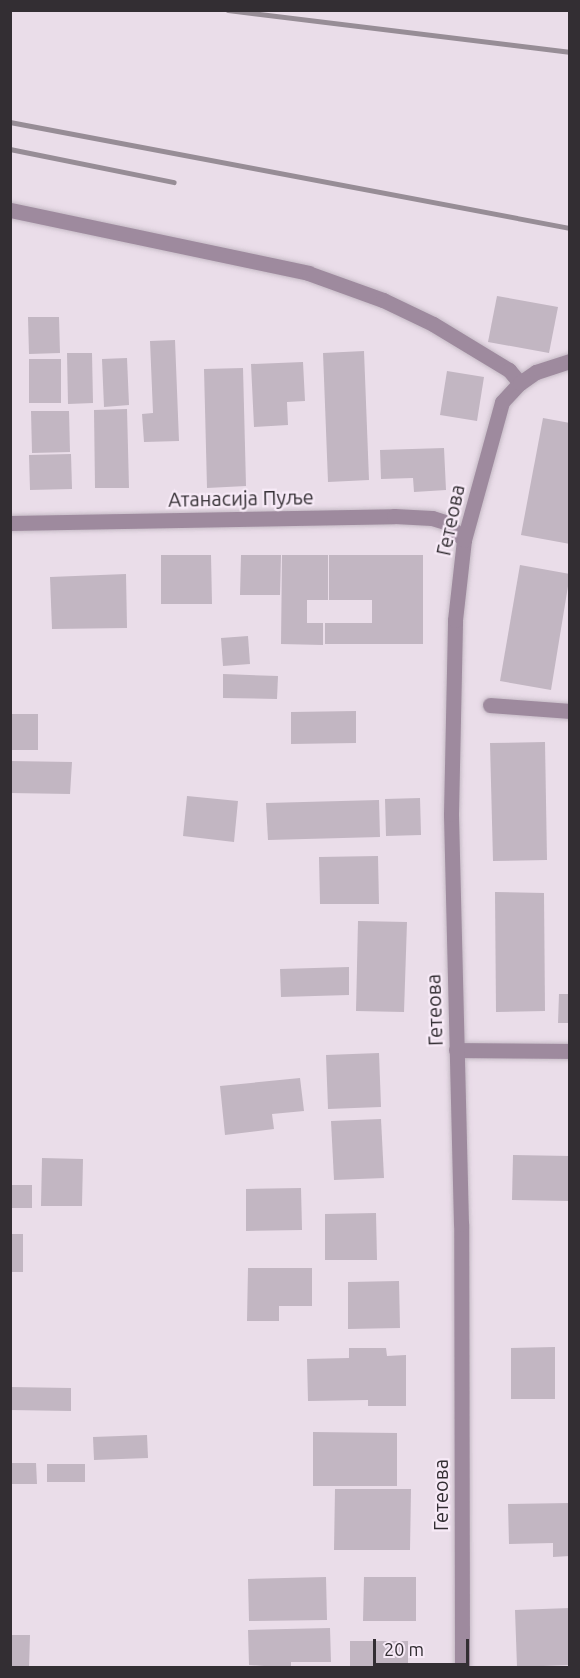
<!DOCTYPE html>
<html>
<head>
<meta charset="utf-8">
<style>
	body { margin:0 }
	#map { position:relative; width:580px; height:1678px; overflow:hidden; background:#eadde9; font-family:Ubuntu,sans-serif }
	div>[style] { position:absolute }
	.building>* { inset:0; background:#c2b6c2 }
	.roads { filter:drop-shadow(0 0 2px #c5bac5) drop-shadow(0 0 2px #c5bac5) }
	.minor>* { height:15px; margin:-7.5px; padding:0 7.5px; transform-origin:7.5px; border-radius:7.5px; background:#9e8a9e }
	.rail>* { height:4.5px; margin:-2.25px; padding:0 2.25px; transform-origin:2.25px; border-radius:2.25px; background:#978d96 }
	span { translate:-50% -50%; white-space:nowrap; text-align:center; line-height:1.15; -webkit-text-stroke:4.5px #f7eaf7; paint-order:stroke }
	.street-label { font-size:20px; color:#332e33 }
	.frame { position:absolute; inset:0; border:12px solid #332e33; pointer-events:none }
	.scale { position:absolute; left:373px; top:1639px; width:96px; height:27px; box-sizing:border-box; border:3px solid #332e33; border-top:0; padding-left:8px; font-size:18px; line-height:21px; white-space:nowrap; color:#332e33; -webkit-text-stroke:4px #f7eaf7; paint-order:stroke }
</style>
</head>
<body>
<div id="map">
	<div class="building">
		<i style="clip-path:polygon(497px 296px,558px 307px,549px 353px,488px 342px)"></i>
		<i style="clip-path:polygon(28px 317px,59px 317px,60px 353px,29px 354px)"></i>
		<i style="clip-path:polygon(175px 340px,179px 441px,144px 442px,142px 414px,153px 413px,150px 341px)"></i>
		<i style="clip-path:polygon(364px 351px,369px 480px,328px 482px,323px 353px)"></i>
		<i style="clip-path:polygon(67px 353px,92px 353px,93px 403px,68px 404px)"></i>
		<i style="clip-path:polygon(127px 358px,129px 405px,104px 407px,102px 359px)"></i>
		<i style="clip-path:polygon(29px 359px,61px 359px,61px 403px,29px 403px)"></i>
		<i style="clip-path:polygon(303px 362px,305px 401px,287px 402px,288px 425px,254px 427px,251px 364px)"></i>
		<i style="clip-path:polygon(243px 368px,246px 486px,207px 488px,204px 369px)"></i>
		<i style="clip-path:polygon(447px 371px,484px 377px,477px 421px,440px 415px)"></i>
		<i style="clip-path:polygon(127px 409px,129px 488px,95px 488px,94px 410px)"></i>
		<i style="clip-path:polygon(31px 411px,69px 411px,70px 452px,32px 453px)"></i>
		<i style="clip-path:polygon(543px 418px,570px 423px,570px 544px,521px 535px)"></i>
		<i style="clip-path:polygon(444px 448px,446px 490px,414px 492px,413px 478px,381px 479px,380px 450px)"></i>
		<i style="clip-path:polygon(71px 454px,72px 489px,30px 490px,29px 455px)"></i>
		<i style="clip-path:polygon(161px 555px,211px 555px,212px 604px,161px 604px)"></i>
		<i style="clip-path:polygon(241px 555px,281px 555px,280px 595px,240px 595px)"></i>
		<i style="clip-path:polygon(282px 555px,328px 555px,328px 600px,307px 600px,307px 623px,323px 623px,323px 645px,281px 644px)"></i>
		<i style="clip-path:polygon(329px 555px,423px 555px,423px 644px,325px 644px,325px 623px,372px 623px,372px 600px,329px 600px)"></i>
		<i style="clip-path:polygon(520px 565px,570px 574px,551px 690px,500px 681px)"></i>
		<i style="clip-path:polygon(126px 574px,127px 628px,52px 629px,50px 577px)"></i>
		<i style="clip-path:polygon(248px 636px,250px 664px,223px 666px,221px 638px)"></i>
		<i style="clip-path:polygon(223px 674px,278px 676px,277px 699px,223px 698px)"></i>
		<i style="clip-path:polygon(356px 711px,356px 743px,291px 744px,291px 712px)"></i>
		<i style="clip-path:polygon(10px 714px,38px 714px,38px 750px,10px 750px)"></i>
		<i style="clip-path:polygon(545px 742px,547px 860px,493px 861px,490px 743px)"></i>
		<i style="clip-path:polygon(10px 761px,72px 762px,70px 794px,10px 793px)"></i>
		<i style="clip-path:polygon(187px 796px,238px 801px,234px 842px,183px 836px)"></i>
		<i style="clip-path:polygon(420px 798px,421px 835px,386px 836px,385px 799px)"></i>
		<i style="clip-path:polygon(379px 800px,380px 837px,268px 840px,266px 803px)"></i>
		<i style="clip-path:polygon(378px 856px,379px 904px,320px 904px,319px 857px)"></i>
		<i style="clip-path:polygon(495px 892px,544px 893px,545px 1011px,496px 1012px)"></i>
		<i style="clip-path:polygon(358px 921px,407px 922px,404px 1012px,356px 1011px)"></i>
		<i style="clip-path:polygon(349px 967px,349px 995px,281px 997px,280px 969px)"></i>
		<i style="clip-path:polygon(559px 994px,570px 994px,570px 1023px,558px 1023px)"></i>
		<i style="clip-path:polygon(379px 1053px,381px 1107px,328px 1109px,326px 1055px)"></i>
		<i style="clip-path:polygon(300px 1078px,304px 1111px,272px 1114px,274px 1129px,225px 1135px,220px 1086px)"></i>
		<i style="clip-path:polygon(381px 1119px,384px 1178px,334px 1180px,331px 1121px)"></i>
		<i style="clip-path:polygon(513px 1155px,570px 1156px,570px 1201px,512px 1200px)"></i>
		<i style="clip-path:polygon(42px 1158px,83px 1159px,82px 1206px,41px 1206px)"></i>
		<i style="clip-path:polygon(10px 1185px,32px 1185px,32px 1208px,10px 1208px)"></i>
		<i style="clip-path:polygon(301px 1188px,302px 1230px,246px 1231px,246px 1189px)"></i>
		<i style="clip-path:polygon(376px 1213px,377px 1260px,325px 1260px,325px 1214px)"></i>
		<i style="clip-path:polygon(10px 1234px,23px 1234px,23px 1272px,10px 1272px)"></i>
		<i style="clip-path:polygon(248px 1268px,312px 1268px,312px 1306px,279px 1306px,279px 1321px,247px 1321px)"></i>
		<i style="clip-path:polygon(399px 1281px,400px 1328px,348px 1329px,348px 1282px)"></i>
		<i style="clip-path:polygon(555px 1347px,555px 1399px,511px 1399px,511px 1348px)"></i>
		<i style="clip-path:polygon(349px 1348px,386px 1348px,387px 1356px,406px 1355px,406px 1406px,368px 1406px,368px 1400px,308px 1401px,307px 1359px,349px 1358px)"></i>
		<i style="clip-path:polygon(10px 1387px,71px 1388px,71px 1411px,10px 1410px)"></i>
		<i style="clip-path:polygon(313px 1432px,397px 1433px,397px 1486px,313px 1486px)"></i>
		<i style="clip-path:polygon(147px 1435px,148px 1458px,94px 1460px,93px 1437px)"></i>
		<i style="clip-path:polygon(10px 1463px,36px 1463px,37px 1484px,10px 1484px)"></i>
		<i style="clip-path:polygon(47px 1464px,85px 1464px,85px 1482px,47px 1482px)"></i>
		<i style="clip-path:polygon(335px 1489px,411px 1489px,410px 1550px,334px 1550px)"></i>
		<i style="clip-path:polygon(570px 1503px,570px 1556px,553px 1557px,553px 1543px,509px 1544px,508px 1504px)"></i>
		<i style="clip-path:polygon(326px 1577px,327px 1620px,249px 1621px,248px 1579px)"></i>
		<i style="clip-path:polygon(364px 1577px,416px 1577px,416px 1621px,363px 1621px)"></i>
		<i style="clip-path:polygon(570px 1608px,570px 1665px,517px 1667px,515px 1610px)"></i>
		<i style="clip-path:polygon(330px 1628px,331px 1662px,291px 1662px,291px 1668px,249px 1665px,248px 1630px)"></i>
		<i style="clip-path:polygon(10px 1635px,30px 1635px,29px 1668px,10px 1668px)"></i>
		<i style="clip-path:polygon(350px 1641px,408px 1641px,408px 1668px,350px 1668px)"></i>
	</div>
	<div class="roads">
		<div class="minor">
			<i style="left:10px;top:210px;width:305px;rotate:11.9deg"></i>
			<i style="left:308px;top:273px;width:80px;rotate:19.8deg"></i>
			<i style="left:383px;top:300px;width:55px;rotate:25.6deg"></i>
			<i style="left:433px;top:324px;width:89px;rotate:31.2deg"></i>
			<i style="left:509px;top:370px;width:17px;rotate:50deg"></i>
			<i style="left:10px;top:523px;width:384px;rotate:-1deg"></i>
			<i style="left:394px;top:516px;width:38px;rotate:3deg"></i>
			<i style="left:432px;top:518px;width:14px;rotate:17deg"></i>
			<i style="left:445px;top:522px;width:26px;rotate:43deg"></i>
			<i style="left:490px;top:705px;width:80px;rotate:4.3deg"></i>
			<i style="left:456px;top:1050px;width:114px;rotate:0.5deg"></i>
			<i style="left:462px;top:1668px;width:444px;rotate:-90.1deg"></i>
			<i style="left:461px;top:1224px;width:410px;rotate:-91.4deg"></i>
			<i style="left:451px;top:814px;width:194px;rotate:-88.8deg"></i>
			<i style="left:455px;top:620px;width:81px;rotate:-83.6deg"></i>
			<i style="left:464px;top:540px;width:143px;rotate:-74.6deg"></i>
			<i style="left:502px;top:402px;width:26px;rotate:-47deg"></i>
			<i style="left:520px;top:383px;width:19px;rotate:-35deg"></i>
			<i style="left:536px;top:372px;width:36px;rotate:-18deg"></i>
		</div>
	</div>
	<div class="rail">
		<i style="left:228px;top:10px;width:345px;rotate:7deg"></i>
		<i style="left:10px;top:122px;width:570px;rotate:10.72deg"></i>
		<i style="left:10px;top:149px;width:167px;rotate:11.4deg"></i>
	</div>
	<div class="street-label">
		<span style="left:241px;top:498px;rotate:-1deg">Атанасија Пуље</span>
		<span style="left:450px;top:520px;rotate:-78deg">Гетеова</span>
		<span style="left:434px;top:1010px;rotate:-92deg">Гетеова</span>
		<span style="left:440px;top:1495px;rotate:-90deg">Гетеова</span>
	</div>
	<div class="frame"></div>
	<div class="scale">20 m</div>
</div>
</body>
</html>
